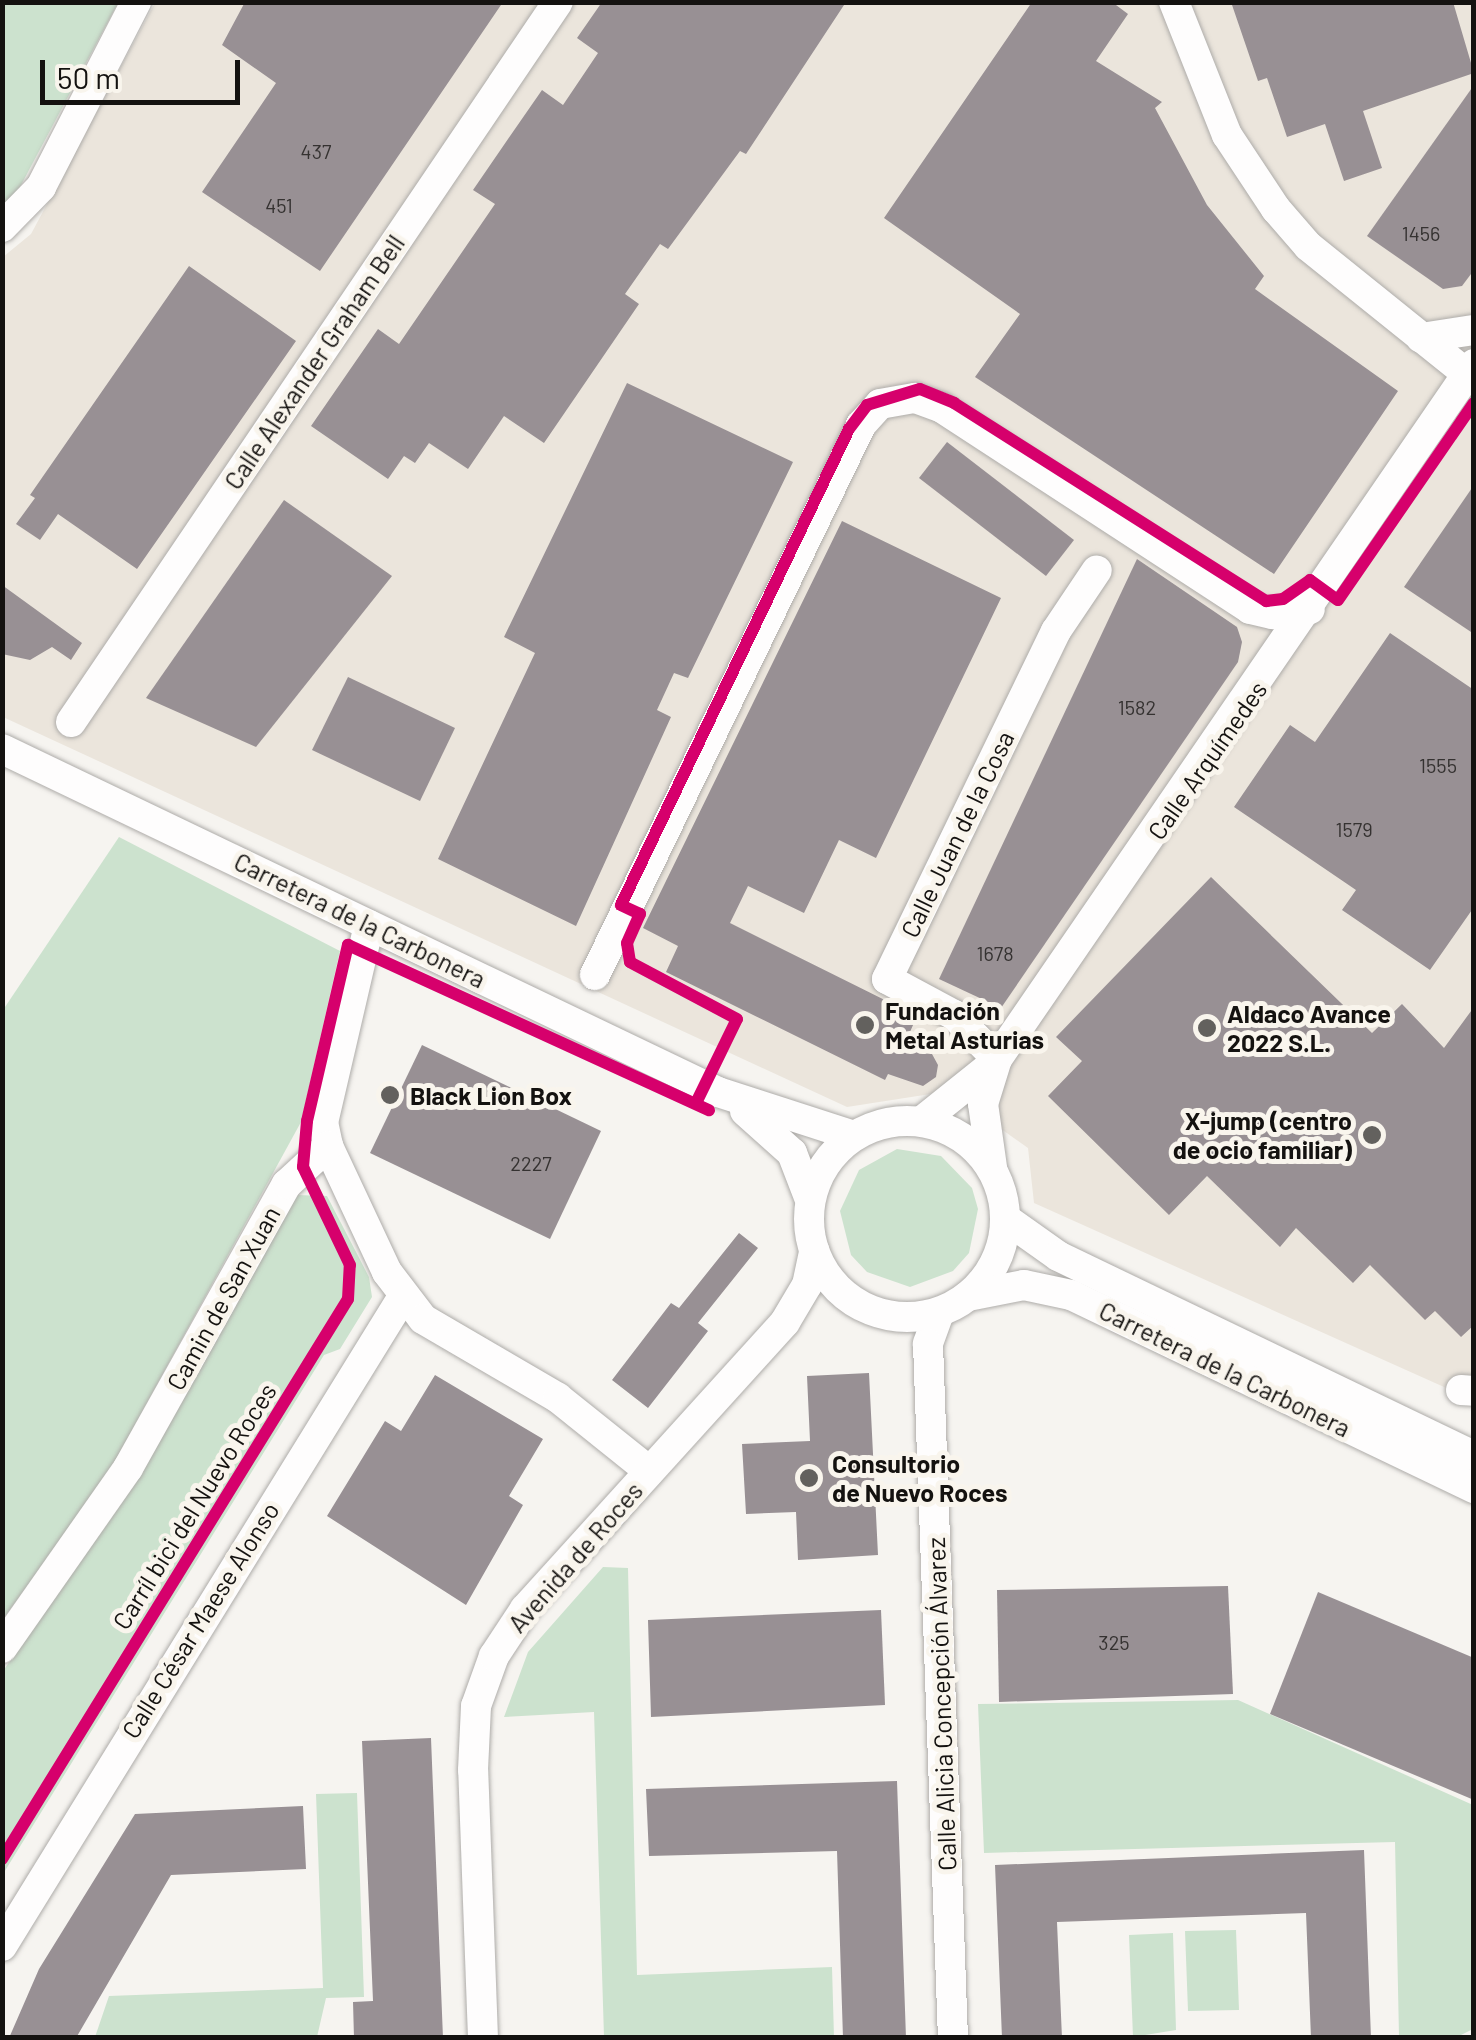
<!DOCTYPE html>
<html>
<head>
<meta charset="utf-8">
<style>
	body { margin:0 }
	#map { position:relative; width:1476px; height:2040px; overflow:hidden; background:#f6f4f0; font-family:Barlow,sans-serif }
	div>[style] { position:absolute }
	.built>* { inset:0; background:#ebe5dc }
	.green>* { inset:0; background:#cce2ce }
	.building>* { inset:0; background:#989094 }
	.roads { filter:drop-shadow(0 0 2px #aeaca9) drop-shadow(0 0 2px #aeaca9) }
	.minor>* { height:30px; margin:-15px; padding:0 15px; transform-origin:15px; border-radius:15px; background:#fefdfd }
	.minor>.ring { margin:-15px; padding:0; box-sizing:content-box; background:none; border:30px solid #fefdfd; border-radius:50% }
	.cycleway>* { height:12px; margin:-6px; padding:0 6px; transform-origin:6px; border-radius:6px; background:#d6006c }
	.dots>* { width:28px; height:28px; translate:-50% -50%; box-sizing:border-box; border:5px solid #f9f5ed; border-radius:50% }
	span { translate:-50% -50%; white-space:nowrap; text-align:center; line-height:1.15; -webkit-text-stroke:10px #f9f5ed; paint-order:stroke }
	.number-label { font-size:20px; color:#353231 }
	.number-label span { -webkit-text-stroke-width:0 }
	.street-label { font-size:25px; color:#141210 }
	.poi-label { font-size:25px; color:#141210; font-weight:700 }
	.left { translate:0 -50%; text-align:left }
	.right { translate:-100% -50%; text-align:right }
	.frame { position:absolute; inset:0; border:5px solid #141210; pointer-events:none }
	.scale { position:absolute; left:40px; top:60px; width:200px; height:45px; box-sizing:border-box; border:5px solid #141210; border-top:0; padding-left:12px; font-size:30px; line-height:35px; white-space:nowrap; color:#141210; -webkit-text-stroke:8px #f9f5ed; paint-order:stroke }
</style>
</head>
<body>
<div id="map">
	<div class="built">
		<i style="clip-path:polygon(155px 3px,1473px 3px,1473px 1400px,1034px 1203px,1028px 1148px,969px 1106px,937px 1093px,847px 1107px,3px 717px,3px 257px,31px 234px)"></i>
	</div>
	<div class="green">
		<i style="clip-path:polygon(3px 3px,118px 3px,12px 202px,3px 206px)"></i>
		<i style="clip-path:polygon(119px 837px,340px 951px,301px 1122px,104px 1481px,3px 1619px,3px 1010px)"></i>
		<i style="clip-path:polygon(897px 1149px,941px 1156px,972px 1188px,978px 1209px,969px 1253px,953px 1271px,910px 1287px,867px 1272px,851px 1255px,840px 1211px,859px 1170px)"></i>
		<i style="clip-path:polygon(296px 1195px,327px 1196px,369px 1277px,372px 1297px,340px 1349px,324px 1355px,3px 1874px,3px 1671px,138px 1479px)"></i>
		<i style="clip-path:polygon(603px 1567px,628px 1568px,637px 1975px,832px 1967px,834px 2037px,604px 2037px,594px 1712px,504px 1717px,528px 1652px)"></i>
		<i style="clip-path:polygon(1238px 1700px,1473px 1805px,1473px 2029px,1457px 2037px,1399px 2037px,1395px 1842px,984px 1853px,978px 1704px)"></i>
		<i style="clip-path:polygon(357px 1793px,364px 1997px,326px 1998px,317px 2037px,95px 2037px,109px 1996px,323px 1988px,316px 1794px)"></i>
		<i style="clip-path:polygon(1236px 1930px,1239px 2010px,1188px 2011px,1185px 1931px)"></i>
		<i style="clip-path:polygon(1173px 1933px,1176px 2030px,1133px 2037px,1129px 1935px)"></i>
	</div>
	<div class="building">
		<i style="clip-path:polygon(245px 2px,503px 2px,320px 271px,202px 192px,276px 83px,222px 45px)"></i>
		<i style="clip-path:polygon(602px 2px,846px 2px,746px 154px,740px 151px,668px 249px,660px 244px,625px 294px,639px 304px,544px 443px,504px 416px,468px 469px,429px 443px,415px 463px,404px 456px,388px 479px,311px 426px,378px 329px,399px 344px,495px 204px,473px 190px,508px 139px,542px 90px,563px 105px,598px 53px,577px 38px)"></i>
		<i style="clip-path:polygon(1032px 2px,1112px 2px,1128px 14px,1096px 61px,1162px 102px,1155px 108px,1207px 205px,1264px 276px,1255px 289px,1398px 391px,1274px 574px,975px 377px,1020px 314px,884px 218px)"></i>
		<i style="clip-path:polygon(1231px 2px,1453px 2px,1474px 73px,1363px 111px,1382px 168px,1344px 181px,1325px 124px,1287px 137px,1267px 78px,1258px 81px)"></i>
		<i style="clip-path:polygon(1474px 85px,1474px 270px,1462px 286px,1443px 289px,1367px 236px)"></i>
		<i style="clip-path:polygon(189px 266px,296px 341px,137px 569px,58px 514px,40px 540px,16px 524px,35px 498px,30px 495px)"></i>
		<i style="clip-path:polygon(627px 383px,793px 462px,688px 678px,674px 673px,657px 710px,671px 717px,576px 926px,438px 859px,535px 653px,504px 637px)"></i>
		<i style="clip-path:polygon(947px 442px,1074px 540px,1046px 576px,919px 478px)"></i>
		<i style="clip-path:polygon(1474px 485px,1474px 634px,1404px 587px)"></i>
		<i style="clip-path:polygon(284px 500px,392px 576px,256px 747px,146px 698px)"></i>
		<i style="clip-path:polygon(842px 521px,1001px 598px,876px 858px,839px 840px,804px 913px,748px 886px,730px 923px,917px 1016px,906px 1041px,932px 1054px,938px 1065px,936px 1077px,923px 1086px,888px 1074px,885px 1080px,666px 972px,678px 946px,643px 928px)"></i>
		<i style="clip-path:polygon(1137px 559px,1237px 627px,1242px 642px,1238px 662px,1001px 1008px,939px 979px)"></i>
		<i style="clip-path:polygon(2px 585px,82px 643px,71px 660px,52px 647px,30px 660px,2px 654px)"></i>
		<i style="clip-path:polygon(1390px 633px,1474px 690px,1474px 907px,1430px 970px,1342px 910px,1356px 890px,1234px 807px,1290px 725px,1315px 742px)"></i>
		<i style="clip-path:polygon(348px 677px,455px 728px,420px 801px,312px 750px)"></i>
		<i style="clip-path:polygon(1211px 877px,1372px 1033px,1402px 1004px,1444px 1048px,1474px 1007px,1474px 1325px,1461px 1337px,1435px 1311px,1425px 1320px,1370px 1265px,1353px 1283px,1296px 1228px,1280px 1247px,1207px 1176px,1169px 1215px,1048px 1096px,1082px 1061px,1056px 1037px)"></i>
		<i style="clip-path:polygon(422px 1045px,601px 1131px,550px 1239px,370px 1153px)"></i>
		<i style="clip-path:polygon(739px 1233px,758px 1248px,698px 1323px,708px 1331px,648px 1408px,612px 1380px,671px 1303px,679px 1308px)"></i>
		<i style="clip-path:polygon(869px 1373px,878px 1555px,798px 1560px,796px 1512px,746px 1514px,742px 1444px,810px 1441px,807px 1376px)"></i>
		<i style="clip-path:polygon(435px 1375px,543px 1439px,509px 1496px,523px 1505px,466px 1605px,327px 1516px,385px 1421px,401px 1431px)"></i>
		<i style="clip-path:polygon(1228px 1586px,1233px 1694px,999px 1702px,997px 1590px)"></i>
		<i style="clip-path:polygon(1318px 1592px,1474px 1658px,1474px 1800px,1270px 1714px)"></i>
		<i style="clip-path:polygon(881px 1610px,885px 1705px,651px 1717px,648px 1620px)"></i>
		<i style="clip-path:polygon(431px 1738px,443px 2038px,354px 2038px,353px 2002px,373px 2001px,362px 1741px)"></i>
		<i style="clip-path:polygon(897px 1781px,906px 2038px,843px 2038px,837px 1851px,649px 1856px,646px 1789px)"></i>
		<i style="clip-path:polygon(303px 1806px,306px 1869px,171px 1875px,76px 2038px,9px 2038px,39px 1969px,135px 1814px)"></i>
		<i style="clip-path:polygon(1364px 1850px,1371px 2038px,1311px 2038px,1306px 1913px,1057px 1922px,1062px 2038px,1002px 2038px,995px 1865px)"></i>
	</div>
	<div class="roads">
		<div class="minor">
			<i style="left:1174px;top:2px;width:143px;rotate:68.3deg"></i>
			<i style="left:1227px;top:135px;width:89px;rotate:56.5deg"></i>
			<i style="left:1276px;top:209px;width:49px;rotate:49.1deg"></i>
			<i style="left:1308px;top:246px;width:204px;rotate:38.8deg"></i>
			<i style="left:2px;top:227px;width:56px;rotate:-45.7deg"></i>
			<i style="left:41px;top:187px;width:208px;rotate:-62.8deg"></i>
			<i style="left:1421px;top:338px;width:54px;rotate:-8.6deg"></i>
			<i style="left:71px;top:722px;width:869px;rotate:-55.93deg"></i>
			<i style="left:2px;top:749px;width:794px;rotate:25.6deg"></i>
			<i style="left:718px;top:1092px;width:143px;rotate:17.9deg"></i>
			<i style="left:369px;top:925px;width:202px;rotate:103.1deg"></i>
			<i style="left:323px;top:1122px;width:25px;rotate:78deg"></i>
			<i style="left:328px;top:1146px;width:139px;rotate:64.9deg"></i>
			<i style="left:387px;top:1272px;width:59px;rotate:52.5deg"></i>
			<i style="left:423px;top:1319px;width:156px;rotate:30.3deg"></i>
			<i style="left:558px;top:1398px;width:117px;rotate:38.7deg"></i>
			<i style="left:595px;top:975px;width:611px;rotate:-64.19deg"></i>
			<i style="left:861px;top:425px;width:28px;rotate:-48deg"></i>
			<i style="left:880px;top:404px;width:36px;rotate:-10deg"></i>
			<i style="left:915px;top:398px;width:29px;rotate:20deg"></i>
			<i style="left:942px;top:408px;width:368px;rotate:33.1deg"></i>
			<i style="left:1250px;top:609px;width:23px;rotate:13deg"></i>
			<i style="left:1272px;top:614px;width:38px;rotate:-7deg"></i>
			<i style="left:997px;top:1059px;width:62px;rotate:-134.3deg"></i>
			<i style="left:954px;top:1015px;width:76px;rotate:-151.8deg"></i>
			<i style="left:887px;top:979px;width:387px;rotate:-64.1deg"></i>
			<i style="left:1056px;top:631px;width:73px;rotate:-56.1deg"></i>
			<i style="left:745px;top:1111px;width:63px;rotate:41.8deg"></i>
			<i style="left:792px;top:1153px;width:50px;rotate:69deg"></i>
			<i class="ring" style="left:809px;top:1121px;width:166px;height:166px"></i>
			<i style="left:922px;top:1121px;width:90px;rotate:-38.7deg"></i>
			<i style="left:992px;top:1167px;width:64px;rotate:-98.1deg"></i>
			<i style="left:983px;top:1104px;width:47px;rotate:-72.7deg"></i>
			<i style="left:997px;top:1059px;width:843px;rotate:-55.54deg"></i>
			<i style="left:1006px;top:1219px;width:64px;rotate:35.4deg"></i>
			<i style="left:1058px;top:1256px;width:462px;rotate:25.7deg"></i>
			<i style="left:968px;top:1296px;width:57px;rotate:-11.1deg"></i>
			<i style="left:1024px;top:1285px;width:48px;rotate:12deg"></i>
			<i style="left:1071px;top:1295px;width:447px;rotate:25.6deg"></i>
			<i style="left:939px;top:1313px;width:33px;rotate:110deg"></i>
			<i style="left:928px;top:1344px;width:694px;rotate:87.94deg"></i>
			<i style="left:1461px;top:1390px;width:13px;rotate:4deg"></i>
			<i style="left:2px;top:1648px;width:220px;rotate:-55deg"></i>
			<i style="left:128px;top:1468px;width:325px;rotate:-60.8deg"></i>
			<i style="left:287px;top:1184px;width:56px;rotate:-42.8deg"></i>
			<i style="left:2px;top:1946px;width:762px;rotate:-58.31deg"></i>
			<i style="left:483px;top:2038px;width:268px;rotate:-92.1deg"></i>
			<i style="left:473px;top:1770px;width:64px;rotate:-87.3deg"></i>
			<i style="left:476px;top:1706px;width:53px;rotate:-70.2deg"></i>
			<i style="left:494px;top:1656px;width:56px;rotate:-56.6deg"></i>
			<i style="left:525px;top:1609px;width:387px;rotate:-47.8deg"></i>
			<i style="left:785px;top:1322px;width:43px;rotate:-59.3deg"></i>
			<i style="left:807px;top:1285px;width:35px;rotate:-78deg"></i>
		</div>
	</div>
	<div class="cycleway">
		<i style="left:696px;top:1103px;width:93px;rotate:-64deg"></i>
		<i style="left:737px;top:1019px;width:121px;rotate:-152deg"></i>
		<i style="left:630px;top:962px;width:19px;rotate:-99deg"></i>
		<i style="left:627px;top:943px;width:32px;rotate:-66deg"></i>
		<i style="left:640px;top:914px;width:21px;rotate:-155deg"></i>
		<i style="left:621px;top:905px;width:528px;rotate:-64.41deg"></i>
		<i style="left:849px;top:429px;width:30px;rotate:-53deg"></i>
		<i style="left:867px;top:405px;width:55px;rotate:-16.8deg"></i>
		<i style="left:920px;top:389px;width:37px;rotate:22deg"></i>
		<i style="left:954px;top:403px;width:370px;rotate:32.4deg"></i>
		<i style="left:1266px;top:601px;width:17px;rotate:-7deg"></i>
		<i style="left:1283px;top:599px;width:33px;rotate:-35deg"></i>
		<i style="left:1310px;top:580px;width:34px;rotate:36deg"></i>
		<i style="left:1338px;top:600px;width:239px;rotate:-55.4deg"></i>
		<i style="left:2px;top:1859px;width:658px;rotate:-58.29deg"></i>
		<i style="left:348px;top:1299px;width:34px;rotate:-87deg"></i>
		<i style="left:350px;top:1265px;width:109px;rotate:-115.6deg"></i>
		<i style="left:303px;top:1167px;width:46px;rotate:-85deg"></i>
		<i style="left:307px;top:1121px;width:181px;rotate:-76.9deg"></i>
		<i style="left:348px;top:945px;width:397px;rotate:24.6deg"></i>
	</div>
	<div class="dots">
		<i style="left:865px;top:1025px;background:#63615e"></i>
		<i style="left:1207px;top:1028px;background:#63615e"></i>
		<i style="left:390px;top:1095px;background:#63615e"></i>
		<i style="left:1372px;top:1135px;background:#63615e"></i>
		<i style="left:809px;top:1478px;background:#63615e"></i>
	</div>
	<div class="number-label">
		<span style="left:316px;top:151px">437</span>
		<span style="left:279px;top:205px">451</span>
		<span style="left:1421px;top:233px">1456</span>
		<span style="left:1137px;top:707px">1582</span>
		<span style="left:1438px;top:765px">1555</span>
		<span style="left:1354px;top:829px">1579</span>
		<span style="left:995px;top:953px">1678</span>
		<span style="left:531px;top:1163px">2227</span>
		<span style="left:1114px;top:1642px">325</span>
	</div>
	<div class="street-label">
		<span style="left:314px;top:362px;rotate:-56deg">Calle Alexander Graham Bell</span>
		<span style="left:1207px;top:760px;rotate:-55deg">Calle Arquímedes</span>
		<span style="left:957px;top:834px;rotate:-64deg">Calle Juan de la Cosa</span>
		<span style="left:360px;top:920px;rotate:26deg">Carretera de la Carbonera</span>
		<span style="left:223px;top:1298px;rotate:-61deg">Camin de San Xuan</span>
		<span style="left:1225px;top:1369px;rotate:26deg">Carretera de la Carbonera</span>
		<span style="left:194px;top:1506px;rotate:-58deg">Carríl bici del Nuevo Roces</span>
		<span style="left:575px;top:1557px;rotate:-49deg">Avenida de Roces</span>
		<span style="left:200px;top:1620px;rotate:-58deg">Calle César Maese Alonso</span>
		<span style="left:941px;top:1704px;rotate:-92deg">Calle Alicia Concepción Álvarez</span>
	</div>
	<div class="poi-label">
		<span class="left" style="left:885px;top:1025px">Fundación<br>Metal Asturias</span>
		<span class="left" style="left:1227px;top:1028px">Aldaco Avance<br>2022 S.L.</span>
		<span class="left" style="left:410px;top:1095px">Black Lion Box</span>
		<span class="right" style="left:1352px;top:1135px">X-jump (centro<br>de ocio familiar)</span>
		<span class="left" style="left:832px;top:1478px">Consultorio<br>de Nuevo Roces</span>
	</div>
	<div class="frame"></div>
	<div class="scale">50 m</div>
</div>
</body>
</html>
